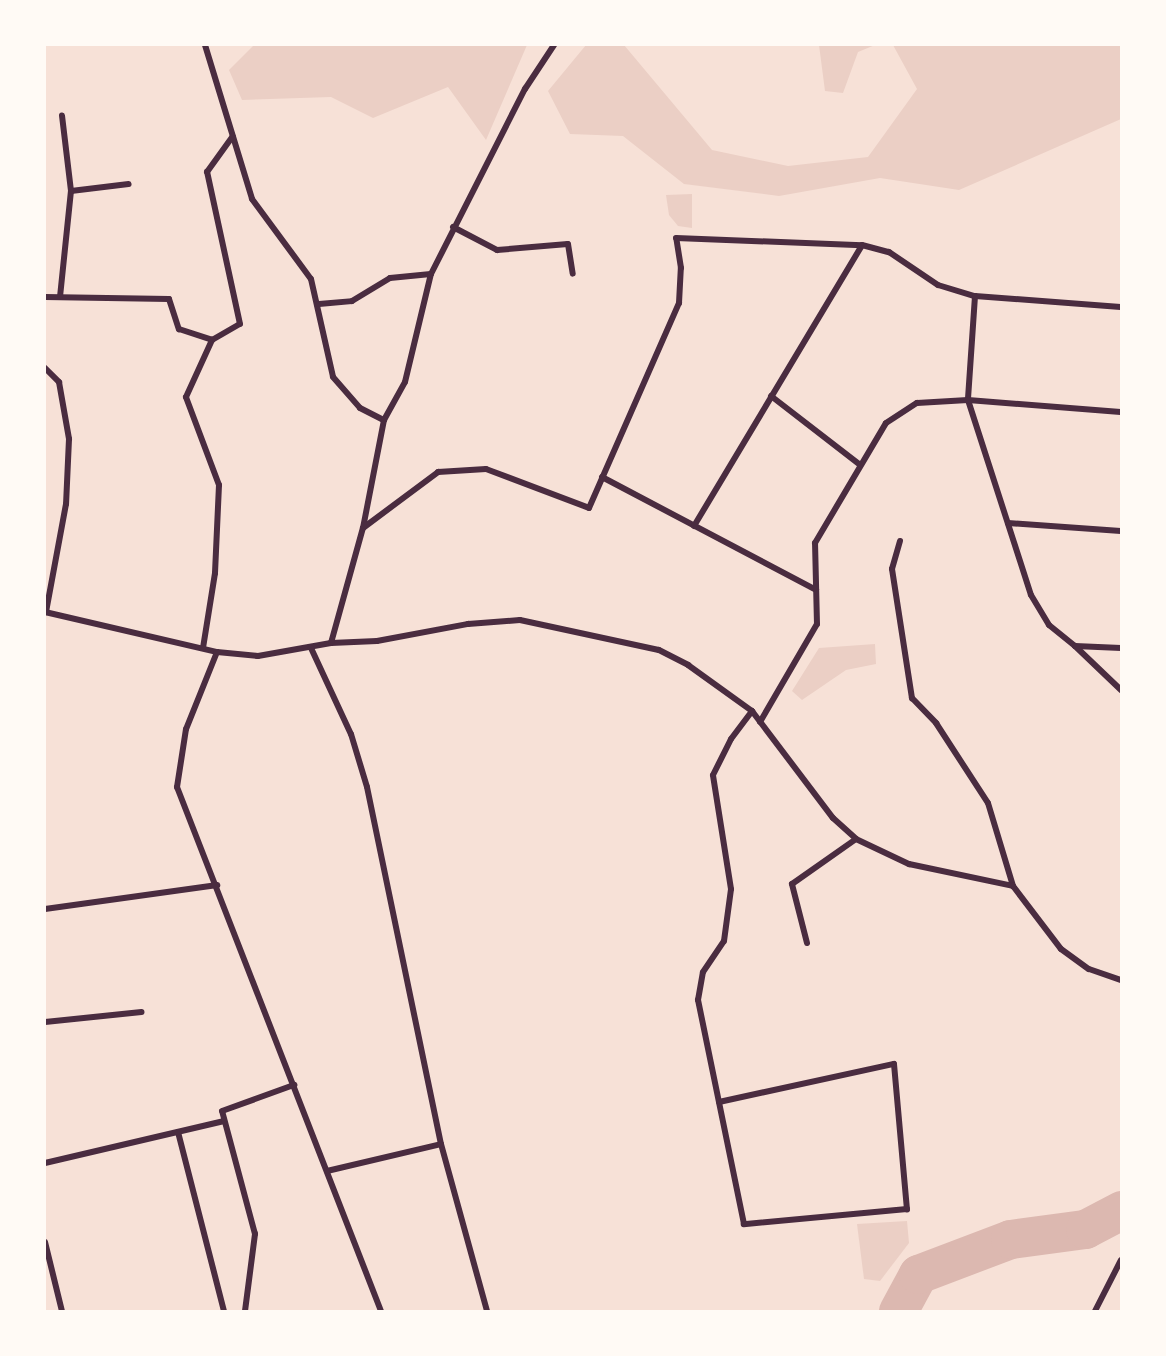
<!DOCTYPE html>
<html>
<head>
<meta charset="utf-8">
<style>
	body { margin:0 }
	#map { position:relative; width:1166px; height:1356px; overflow:hidden; background:#f7e1d7; font-family:"Space Grotesk",sans-serif }
	div>[style] { position:absolute }
	.green>* { inset:0; background:#ebcfc5 }
	.river>* { height:39px; margin:-19.5px; padding:0 19.5px; transform-origin:19.5px; border-radius:19.5px; background:#dcb8b0 }
	.minor>* { height:6px; margin:-3px; padding:0 3px; transform-origin:3px; border-radius:3px; background:#4a2c40 }
	span { translate:-50% -50%; white-space:nowrap; text-align:center; line-height:1.15; -webkit-text-stroke:6px #fffaf5; paint-order:stroke }
	.frame { position:absolute; inset:0; border:46px solid #fffaf5; pointer-events:none }
</style>
</head>
<body>
<div id="map">
	<div class="green">
		<i style="clip-path:polygon(254px 45px,527px 45px,486px 140px,448px 87px,373px 118px,331px 97px,242px 100px,229px 70px)"></i>
		<i style="clip-path:polygon(586px 45px,624px 45px,712px 150px,788px 166px,868px 157px,917px 89px,893px 45px,1121px 45px,1121px 119px,959px 190px,880px 178px,779px 196px,684px 184px,623px 136px,570px 134px,548px 91px)"></i>
		<i style="clip-path:polygon(819px 45px,875px 45px,858px 52px,843px 93px,825px 91px)"></i>
		<i style="clip-path:polygon(692px 194px,692px 228px,678px 226px,669px 215px,666px 195px)"></i>
		<i style="clip-path:polygon(875px 644px,876px 664px,846px 670px,802px 700px,792px 691px,819px 648px)"></i>
		<i style="clip-path:polygon(907px 1221px,909px 1243px,880px 1281px,864px 1279px,857px 1224px)"></i>
	</div>
	<div class="river">
		<i style="left:898px;top:1311px;width:42px;rotate:-61.6deg"></i>
		<i style="left:918px;top:1274px;width:98px;rotate:-20.8deg"></i>
		<i style="left:1010px;top:1239px;width:76px;rotate:-7.6deg"></i>
		<i style="left:1085px;top:1229px;width:41px;rotate:-27.8deg"></i>
	</div>
	<div class="minor">
		<i style="left:205px;top:45px;width:161px;rotate:73deg"></i>
		<i style="left:252px;top:199px;width:99px;rotate:53.6deg"></i>
		<i style="left:311px;top:279px;width:100px;rotate:77.3deg"></i>
		<i style="left:333px;top:377px;width:41px;rotate:48.9deg"></i>
		<i style="left:360px;top:408px;width:27px;rotate:27deg"></i>
		<i style="left:71px;top:191px;width:58px;rotate:-6.9deg"></i>
		<i style="left:453px;top:227px;width:50px;rotate:27.6deg"></i>
		<i style="left:497px;top:250px;width:71px;rotate:-4.8deg"></i>
		<i style="left:568px;top:244px;width:30px;rotate:81deg"></i>
		<i style="left:975px;top:296px;width:104px;rotate:93.9deg"></i>
		<i style="left:968px;top:400px;width:205px;rotate:72.1deg"></i>
		<i style="left:1031px;top:595px;width:35px;rotate:59deg"></i>
		<i style="left:1049px;top:625px;width:33px;rotate:39deg"></i>
		<i style="left:1075px;top:646px;width:46px;rotate:2.5deg"></i>
		<i style="left:45px;top:297px;width:124px;rotate:0.9deg"></i>
		<i style="left:169px;top:299px;width:32px;rotate:72deg"></i>
		<i style="left:179px;top:329px;width:35px;rotate:18deg"></i>
		<i style="left:60px;top:297px;width:107px;rotate:-84.1deg"></i>
		<i style="left:71px;top:191px;width:76px;rotate:-96.8deg"></i>
		<i style="left:319px;top:304px;width:33px;rotate:-5deg"></i>
		<i style="left:352px;top:301px;width:44px;rotate:-31.2deg"></i>
		<i style="left:390px;top:278px;width:41px;rotate:-5.6deg"></i>
		<i style="left:45px;top:368px;width:20px;rotate:45deg"></i>
		<i style="left:59px;top:382px;width:58px;rotate:80deg"></i>
		<i style="left:69px;top:439px;width:65px;rotate:92.6deg"></i>
		<i style="left:66px;top:504px;width:110px;rotate:100.5deg"></i>
		<i style="left:771px;top:396px;width:111px;rotate:37.7deg"></i>
		<i style="left:602px;top:477px;width:242px;rotate:27.8deg"></i>
		<i style="left:1008px;top:523px;width:113px;rotate:4deg"></i>
		<i style="left:694px;top:526px;width:327px;rotate:-59.1deg"></i>
		<i style="left:363px;top:528px;width:94px;rotate:-36.7deg"></i>
		<i style="left:438px;top:472px;width:48px;rotate:-3.6deg"></i>
		<i style="left:486px;top:469px;width:110px;rotate:20.7deg"></i>
		<i style="left:589px;top:508px;width:224px;rotate:-66.3deg"></i>
		<i style="left:679px;top:303px;width:35px;rotate:-87deg"></i>
		<i style="left:681px;top:268px;width:30px;rotate:-99deg"></i>
		<i style="left:676px;top:238px;width:186px;rotate:2.2deg"></i>
		<i style="left:862px;top:245px;width:28px;rotate:15deg"></i>
		<i style="left:889px;top:252px;width:59px;rotate:34deg"></i>
		<i style="left:938px;top:285px;width:39px;rotate:17deg"></i>
		<i style="left:975px;top:296px;width:146px;rotate:4.3deg"></i>
		<i style="left:900px;top:541px;width:29px;rotate:106deg"></i>
		<i style="left:892px;top:569px;width:131px;rotate:81.2deg"></i>
		<i style="left:912px;top:698px;width:35px;rotate:46deg"></i>
		<i style="left:936px;top:723px;width:95px;rotate:57deg"></i>
		<i style="left:988px;top:803px;width:87px;rotate:73.2deg"></i>
		<i style="left:45px;top:612px;width:177px;rotate:13.1deg"></i>
		<i style="left:217px;top:652px;width:41px;rotate:5.6deg"></i>
		<i style="left:258px;top:656px;width:74px;rotate:-10.1deg"></i>
		<i style="left:331px;top:643px;width:46px;rotate:-2.5deg"></i>
		<i style="left:377px;top:641px;width:93px;rotate:-10.6deg"></i>
		<i style="left:468px;top:624px;width:52px;rotate:-4.4deg"></i>
		<i style="left:520px;top:620px;width:142px;rotate:12.2deg"></i>
		<i style="left:659px;top:650px;width:33px;rotate:27deg"></i>
		<i style="left:688px;top:665px;width:79px;rotate:35.7deg"></i>
		<i style="left:752px;top:711px;width:134px;rotate:52.9deg"></i>
		<i style="left:833px;top:818px;width:31px;rotate:42deg"></i>
		<i style="left:856px;top:839px;width:59px;rotate:25.3deg"></i>
		<i style="left:909px;top:864px;width:106px;rotate:11.9deg"></i>
		<i style="left:1013px;top:886px;width:79px;rotate:52.7deg"></i>
		<i style="left:1061px;top:949px;width:34px;rotate:36deg"></i>
		<i style="left:1089px;top:969px;width:34px;rotate:19deg"></i>
		<i style="left:331px;top:643px;width:119px;rotate:-74.5deg"></i>
		<i style="left:363px;top:528px;width:110px;rotate:-79deg"></i>
		<i style="left:384px;top:420px;width:43px;rotate:-61.1deg"></i>
		<i style="left:405px;top:382px;width:111px;rotate:-76.5deg"></i>
		<i style="left:431px;top:274px;width:208px;rotate:-63.1deg"></i>
		<i style="left:525px;top:89px;width:53px;rotate:-56.6deg"></i>
		<i style="left:1075px;top:646px;width:64px;rotate:43.7deg"></i>
		<i style="left:203px;top:648px;width:76px;rotate:-80.9deg"></i>
		<i style="left:215px;top:573px;width:88px;rotate:-87.4deg"></i>
		<i style="left:219px;top:485px;width:94px;rotate:-110.6deg"></i>
		<i style="left:186px;top:397px;width:63px;rotate:-65.5deg"></i>
		<i style="left:212px;top:340px;width:32px;rotate:-30deg"></i>
		<i style="left:240px;top:324px;width:156px;rotate:-102.2deg"></i>
		<i style="left:207px;top:172px;width:44px;rotate:-54.2deg"></i>
		<i style="left:311px;top:648px;width:95px;rotate:65.1deg"></i>
		<i style="left:351px;top:734px;width:55px;rotate:73.2deg"></i>
		<i style="left:367px;top:787px;width:365px;rotate:78.3deg"></i>
		<i style="left:441px;top:1144px;width:173px;rotate:74.6deg"></i>
		<i style="left:217px;top:652px;width:83px;rotate:111.9deg"></i>
		<i style="left:186px;top:729px;width:59px;rotate:98.8deg"></i>
		<i style="left:177px;top:787px;width:562px;rotate:68.73deg"></i>
		<i style="left:760px;top:722px;width:113px;rotate:-59.8deg"></i>
		<i style="left:817px;top:624px;width:81px;rotate:-91.4deg"></i>
		<i style="left:815px;top:543px;width:139px;rotate:-59.4deg"></i>
		<i style="left:886px;top:423px;width:37px;rotate:-33deg"></i>
		<i style="left:917px;top:403px;width:51px;rotate:-3.4deg"></i>
		<i style="left:968px;top:400px;width:153px;rotate:4.5deg"></i>
		<i style="left:45px;top:909px;width:174px;rotate:-7.9deg"></i>
		<i style="left:807px;top:943px;width:61px;rotate:-104.3deg"></i>
		<i style="left:792px;top:884px;width:78px;rotate:-35.1deg"></i>
		<i style="left:45px;top:1022px;width:97px;rotate:-5.9deg"></i>
		<i style="left:719px;top:1102px;width:179px;rotate:-12.3deg"></i>
		<i style="left:894px;top:1064px;width:146px;rotate:84.9deg"></i>
		<i style="left:907px;top:1209px;width:164px;rotate:174.7deg"></i>
		<i style="left:744px;top:1224px;width:229px;rotate:-101.6deg"></i>
		<i style="left:698px;top:1000px;width:28px;rotate:-80deg"></i>
		<i style="left:703px;top:972px;width:37px;rotate:-56deg"></i>
		<i style="left:724px;top:941px;width:52px;rotate:-82.3deg"></i>
		<i style="left:731px;top:889px;width:115px;rotate:-99deg"></i>
		<i style="left:713px;top:775px;width:40px;rotate:-63.4deg"></i>
		<i style="left:731px;top:739px;width:35px;rotate:-53deg"></i>
		<i style="left:178px;top:1132px;width:185px;rotate:75.6deg"></i>
		<i style="left:45px;top:1163px;width:184px;rotate:-13.2deg"></i>
		<i style="left:327px;top:1171px;width:117px;rotate:-13.3deg"></i>
		<i style="left:45px;top:1242px;width:71px;rotate:76.2deg"></i>
		<i style="left:245px;top:1311px;width:78px;rotate:-82.6deg"></i>
		<i style="left:255px;top:1234px;width:127px;rotate:-105deg"></i>
		<i style="left:222px;top:1111px;width:77px;rotate:-19.9deg"></i>
		<i style="left:1095px;top:1311px;width:57px;rotate:-63deg"></i>
	</div>
	<div class="frame"></div>
</div>
</body>
</html>
